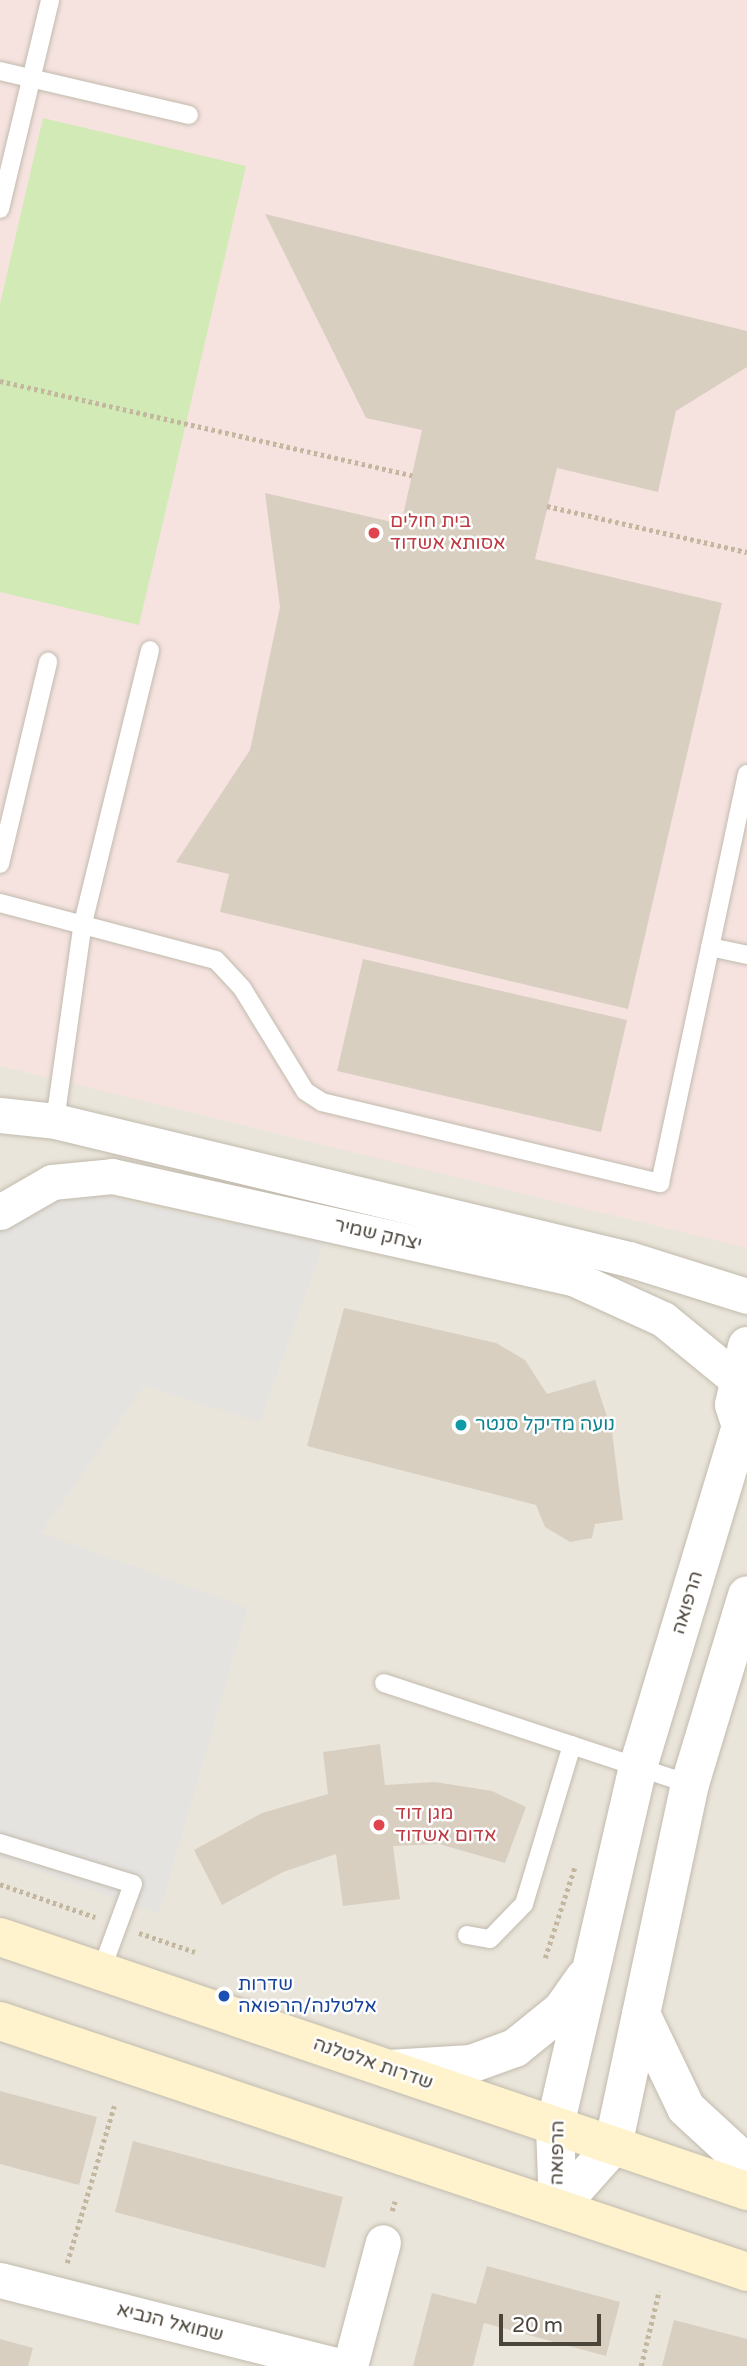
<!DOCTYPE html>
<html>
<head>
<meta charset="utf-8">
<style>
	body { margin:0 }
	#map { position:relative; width:747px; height:2366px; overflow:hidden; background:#f6f3ec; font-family:"Varela Round","Noto Sans Hebrew",sans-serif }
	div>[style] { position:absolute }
	.residential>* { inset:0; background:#eae5da }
	.medical>* { inset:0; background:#f6e3e0 }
	.green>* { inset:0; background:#d2eab5 }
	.parking>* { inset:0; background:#e5e3e0 }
	.building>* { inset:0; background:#d8cfc1 }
	.path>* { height:4.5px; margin-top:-2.25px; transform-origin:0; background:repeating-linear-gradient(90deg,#c4b79f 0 3.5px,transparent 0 7px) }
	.roads { filter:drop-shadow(0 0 2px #c2bbae) drop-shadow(0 0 2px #c2bbae) }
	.service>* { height:18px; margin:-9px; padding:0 9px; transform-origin:9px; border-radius:9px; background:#fff }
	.minor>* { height:35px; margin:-17.5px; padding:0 17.5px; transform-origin:17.5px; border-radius:17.5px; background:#fff }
	.tertiary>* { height:38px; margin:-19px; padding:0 19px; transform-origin:19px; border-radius:19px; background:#fff }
	.secondary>* { height:38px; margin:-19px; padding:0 19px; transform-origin:19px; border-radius:19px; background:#fff3cd }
	.dots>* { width:19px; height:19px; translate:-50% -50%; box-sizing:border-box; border:4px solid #fff; border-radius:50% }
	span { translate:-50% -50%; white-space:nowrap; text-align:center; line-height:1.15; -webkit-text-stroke:5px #fff; paint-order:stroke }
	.health-label { font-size:19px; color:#be3a42 }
	.left { translate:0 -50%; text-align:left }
	.street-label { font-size:19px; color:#4b4439 }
	.culture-label { font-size:19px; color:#0d838f }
	.transit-label { font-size:19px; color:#164399 }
	.scale { position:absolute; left:499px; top:2314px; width:102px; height:32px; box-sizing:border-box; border:4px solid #4b4439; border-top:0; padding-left:9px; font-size:21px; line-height:24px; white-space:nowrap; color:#4b4439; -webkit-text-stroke:5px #fff; paint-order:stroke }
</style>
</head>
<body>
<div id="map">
	<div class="residential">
		<i style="clip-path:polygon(0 0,747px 0,747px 2366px,0 2366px)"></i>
	</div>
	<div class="medical">
		<i style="clip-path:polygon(0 0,747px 0,747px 1248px,0 1066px)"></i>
	</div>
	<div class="green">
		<i style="clip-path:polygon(43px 118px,246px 166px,139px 625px,0 592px,0 304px)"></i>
	</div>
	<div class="parking">
		<i style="clip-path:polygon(96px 1194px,229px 1224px,289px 1222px,329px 1229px,260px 1422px,144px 1386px,41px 1533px,248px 1608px,159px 1914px,0 1857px,0 1227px,41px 1198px)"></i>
	</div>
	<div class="building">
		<i style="clip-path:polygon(265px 214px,747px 331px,747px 367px,676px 411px,658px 492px,557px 468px,535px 559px,722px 603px,628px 1009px,220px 912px,229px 874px,176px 862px,250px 750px,280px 607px,265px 493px,401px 524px,422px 430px,366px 418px)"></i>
		<i style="clip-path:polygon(363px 959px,627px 1020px,601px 1132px,337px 1071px)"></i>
		<i style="clip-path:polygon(344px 1308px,496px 1343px,525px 1360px,547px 1394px,595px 1380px,612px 1432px,623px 1520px,595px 1524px,592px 1538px,570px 1542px,545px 1527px,536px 1505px,307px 1446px)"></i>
		<i style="clip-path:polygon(380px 1744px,385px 1785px,435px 1782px,492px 1791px,526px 1807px,505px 1863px,439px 1844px,393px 1846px,400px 1899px,343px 1906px,336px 1854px,283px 1872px,222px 1905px,194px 1850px,262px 1813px,328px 1794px,323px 1752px)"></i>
		<i style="clip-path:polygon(0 2091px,97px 2117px,79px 2185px,0 2164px)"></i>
		<i style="clip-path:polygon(133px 2141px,343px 2197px,325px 2268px,115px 2212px)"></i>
		<i style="clip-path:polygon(487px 2266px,620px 2302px,606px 2356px,484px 2323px,473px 2366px,413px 2366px,432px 2293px,476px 2304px)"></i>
		<i style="clip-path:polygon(674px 2320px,747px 2339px,747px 2366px,662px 2366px)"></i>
		<i style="clip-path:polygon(0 2339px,33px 2348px,28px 2366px,0 2366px)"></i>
	</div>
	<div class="path">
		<i style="left:0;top:381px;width:423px;rotate:12.9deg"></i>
		<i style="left:547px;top:506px;width:205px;rotate:13deg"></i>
		<i style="left:0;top:1884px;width:101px;rotate:19.2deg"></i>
		<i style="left:139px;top:1933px;width:59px;rotate:18.7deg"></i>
		<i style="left:545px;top:1958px;width:97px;rotate:-71.9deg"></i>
		<i style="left:392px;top:2211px;width:10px;rotate:-73deg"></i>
		<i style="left:67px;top:2263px;width:164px;rotate:-73.3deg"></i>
		<i style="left:641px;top:2366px;width:77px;rotate:-76.5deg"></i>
	</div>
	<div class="roads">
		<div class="service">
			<i style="left:0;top:71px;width:194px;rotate:13.1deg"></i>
			<i style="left:0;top:209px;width:215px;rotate:-76.5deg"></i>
			<i style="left:0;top:864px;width:208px;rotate:-76.6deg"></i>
			<i style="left:0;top:903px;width:223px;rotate:14.8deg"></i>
			<i style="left:216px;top:960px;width:38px;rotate:47deg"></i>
			<i style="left:242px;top:988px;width:121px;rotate:58.5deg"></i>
			<i style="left:305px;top:1091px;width:20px;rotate:33deg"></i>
			<i style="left:322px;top:1102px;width:348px;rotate:13.5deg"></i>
			<i style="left:660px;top:1183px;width:418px;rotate:-78deg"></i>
			<i style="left:710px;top:947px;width:38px;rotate:12deg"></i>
			<i style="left:55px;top:1121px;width:200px;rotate:-82deg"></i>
			<i style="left:83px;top:923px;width:281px;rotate:-76.2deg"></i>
			<i style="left:384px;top:1683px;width:322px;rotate:18.3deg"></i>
			<i style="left:0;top:1843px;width:139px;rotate:17.1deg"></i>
			<i style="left:133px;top:1884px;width:93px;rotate:110.2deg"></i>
			<i style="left:467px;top:1935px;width:23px;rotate:10deg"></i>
			<i style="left:490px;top:1939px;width:49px;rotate:-45.8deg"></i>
			<i style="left:524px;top:1904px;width:166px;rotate:-73.2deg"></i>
		</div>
		<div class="minor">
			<i style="left:0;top:1115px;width:55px;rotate:6.2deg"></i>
			<i style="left:55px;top:1121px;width:590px;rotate:13.52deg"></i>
			<i style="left:629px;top:1259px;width:124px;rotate:17.4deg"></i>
			<i style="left:0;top:1212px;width:60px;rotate:-30deg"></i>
			<i style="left:52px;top:1182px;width:60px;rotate:-5.7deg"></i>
			<i style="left:112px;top:1176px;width:472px;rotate:12.5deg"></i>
			<i style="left:573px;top:1278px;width:99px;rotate:24.5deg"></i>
			<i style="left:663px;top:1319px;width:93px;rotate:39.3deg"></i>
			<i style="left:0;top:2280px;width:352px;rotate:14.2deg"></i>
			<i style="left:350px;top:2366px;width:128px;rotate:-75.1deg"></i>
		</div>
		<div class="tertiary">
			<i style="left:747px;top:1346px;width:60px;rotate:102.4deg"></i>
			<i style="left:734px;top:1405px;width:42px;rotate:72deg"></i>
			<i style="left:641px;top:2014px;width:104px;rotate:64.4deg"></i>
			<i style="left:686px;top:2108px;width:83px;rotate:42.6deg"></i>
			<i style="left:389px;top:2069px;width:82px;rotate:-3.5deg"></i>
			<i style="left:471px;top:2064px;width:47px;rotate:-20deg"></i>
			<i style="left:515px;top:2048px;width:60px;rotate:-39deg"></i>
			<i style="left:562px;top:2010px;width:39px;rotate:-55deg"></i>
			<i style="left:558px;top:2208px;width:82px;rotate:-92.1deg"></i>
			<i style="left:555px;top:2126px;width:368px;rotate:-77deg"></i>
			<i style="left:638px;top:1767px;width:350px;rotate:-73.2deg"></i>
			<i style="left:558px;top:2208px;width:83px;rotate:-48.4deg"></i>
			<i style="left:613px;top:2146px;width:370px;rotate:-78deg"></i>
			<i style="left:690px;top:1784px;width:197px;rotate:-73.2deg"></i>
		</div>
		<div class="secondary">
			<i style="left:0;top:1937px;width:789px;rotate:18.78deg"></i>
			<i style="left:0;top:2021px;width:788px;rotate:18.57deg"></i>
		</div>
	</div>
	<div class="dots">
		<i style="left:374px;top:533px;background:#e0444e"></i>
		<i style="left:461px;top:1425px;background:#0f9aa8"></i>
		<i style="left:379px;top:1825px;background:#e0444e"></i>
		<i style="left:224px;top:1996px;background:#1a4fb4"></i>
	</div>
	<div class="health-label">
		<span class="left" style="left:390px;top:533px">בית חולים<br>אסותא אשדוד</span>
		<span class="left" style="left:395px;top:1825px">מגן דוד<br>אדום אשדוד</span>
	</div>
	<div class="street-label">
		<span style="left:378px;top:1235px;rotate:13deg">יצחק שמיר</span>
		<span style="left:688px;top:1603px;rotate:-73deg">הרפואה</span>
		<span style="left:373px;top:2064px;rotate:19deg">שדרות אלטלנה</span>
		<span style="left:558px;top:2153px;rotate:-89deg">הרפואה</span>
		<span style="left:170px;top:2323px;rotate:14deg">שמואל הנביא</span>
	</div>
	<div class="culture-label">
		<span class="left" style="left:475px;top:1425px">נועה מדיקל סנטר</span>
	</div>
	<div class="transit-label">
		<span class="left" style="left:238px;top:1996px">שדרות<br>אלטלנה/הרפואה</span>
	</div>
	<div class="scale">20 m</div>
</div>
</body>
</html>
